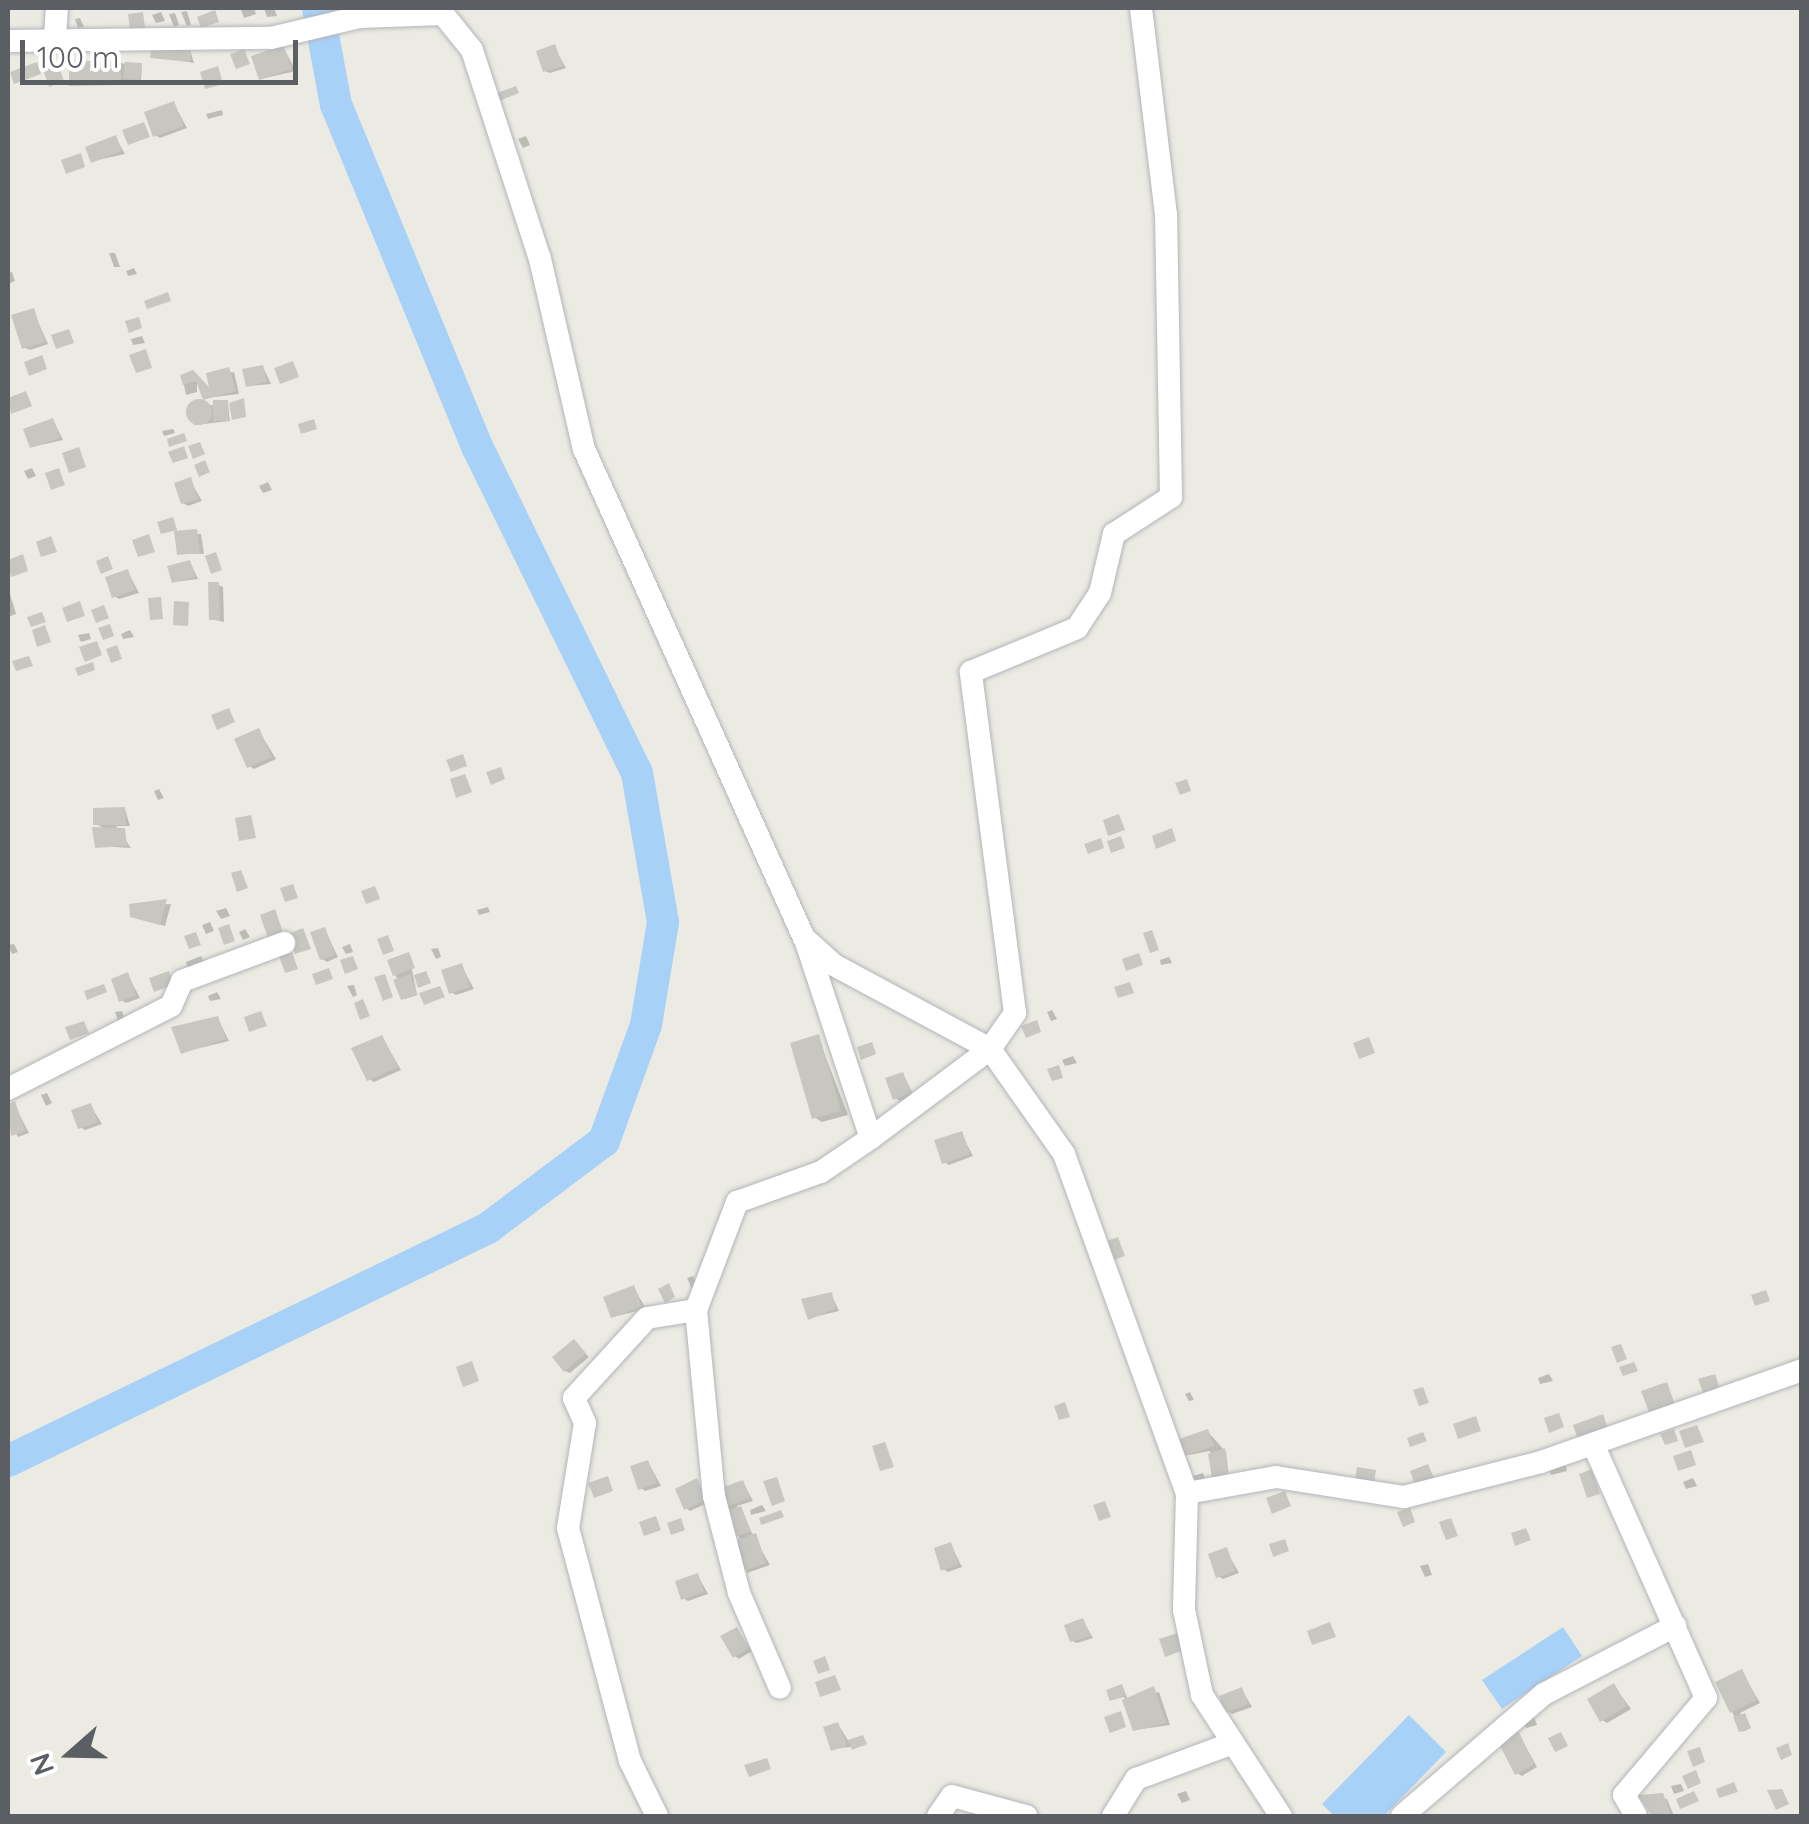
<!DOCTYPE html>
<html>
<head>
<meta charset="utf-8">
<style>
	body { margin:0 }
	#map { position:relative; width:1809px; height:1824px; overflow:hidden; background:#ecebe3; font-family:Quicksand,sans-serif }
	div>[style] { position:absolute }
	.water>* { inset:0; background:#a8d1f8 }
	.shadow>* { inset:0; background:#0003 }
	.river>* { height:32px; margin:-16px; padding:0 16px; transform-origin:16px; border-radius:16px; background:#a8d1f8 }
	.building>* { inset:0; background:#c8c6c0 }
	.round { border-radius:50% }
	.roads { filter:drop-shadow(0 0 2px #b3b5b9) drop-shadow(0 0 2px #b3b5b9) }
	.street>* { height:22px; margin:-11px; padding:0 11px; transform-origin:11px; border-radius:11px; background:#fff }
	span { translate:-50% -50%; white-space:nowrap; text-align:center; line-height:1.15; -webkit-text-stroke:10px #fff; paint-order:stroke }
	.frame { position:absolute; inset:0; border:10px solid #5b5e62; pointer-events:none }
	.north { position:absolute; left:20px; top:1704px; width:100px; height:100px; -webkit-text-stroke:8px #fff; paint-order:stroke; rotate:250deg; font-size:28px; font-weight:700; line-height:40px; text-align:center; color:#5b5e62 }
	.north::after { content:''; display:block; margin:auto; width:35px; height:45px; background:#5b5e62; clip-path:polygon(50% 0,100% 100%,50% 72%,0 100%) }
	.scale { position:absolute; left:20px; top:40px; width:278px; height:45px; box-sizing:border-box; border:5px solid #5b5e62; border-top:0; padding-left:12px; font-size:30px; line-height:35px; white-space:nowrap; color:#5b5e62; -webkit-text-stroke:8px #fff; paint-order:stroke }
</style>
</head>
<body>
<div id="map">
	<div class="water">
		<i style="clip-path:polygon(1563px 1627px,1582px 1656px,1502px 1709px,1482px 1680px)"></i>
		<i style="clip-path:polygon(1409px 1715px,1446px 1752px,1384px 1816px,1334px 1816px,1322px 1804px)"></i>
	</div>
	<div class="shadow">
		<i style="clip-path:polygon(254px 8px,256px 14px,244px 18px,241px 10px)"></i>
		<i style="clip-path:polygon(264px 8px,274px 8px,277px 16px,267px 17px)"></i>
		<i style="clip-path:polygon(187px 11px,191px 25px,187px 26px,181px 12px)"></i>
		<i style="clip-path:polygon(161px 12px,165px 21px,156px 23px,152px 15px)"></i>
		<i style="clip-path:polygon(175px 13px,179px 25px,174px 27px,169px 14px)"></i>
		<i style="clip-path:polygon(80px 18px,84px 27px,78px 28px,75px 19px)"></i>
		<i style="clip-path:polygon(283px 47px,296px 71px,261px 79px)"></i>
		<i style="clip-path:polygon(554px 47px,566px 68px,550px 73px,545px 71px)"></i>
		<i style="clip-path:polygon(190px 50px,194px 63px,153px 56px)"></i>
		<i style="clip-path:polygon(121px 63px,142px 67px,141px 80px,72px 84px)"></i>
		<i style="clip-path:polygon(174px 104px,187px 128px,160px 138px,155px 135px)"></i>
		<i style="clip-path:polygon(222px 110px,223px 115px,208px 119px,206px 114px)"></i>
		<i style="clip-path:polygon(526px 136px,530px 145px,523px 148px,518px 139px)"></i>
		<i style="clip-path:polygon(116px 138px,125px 154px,93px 161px)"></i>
		<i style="clip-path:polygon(109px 253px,115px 253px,120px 267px,114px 267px)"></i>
		<i style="clip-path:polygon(134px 268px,137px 274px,128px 276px,126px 271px)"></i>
		<i style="clip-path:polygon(12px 272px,15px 281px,8px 284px,8px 273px)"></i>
		<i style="clip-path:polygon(33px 311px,48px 344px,30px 350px,25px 348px)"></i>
		<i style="clip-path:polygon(142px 336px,145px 343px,133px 345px,131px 339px)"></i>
		<i style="clip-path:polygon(263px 367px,271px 384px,248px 386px)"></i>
		<i style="clip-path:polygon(234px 372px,239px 394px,215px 397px,209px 375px)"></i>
		<i style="clip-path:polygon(182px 376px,197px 378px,197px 392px,186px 395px)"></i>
		<i style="clip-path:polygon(189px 404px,228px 406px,230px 421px,194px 425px)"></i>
		<i style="clip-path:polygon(53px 420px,63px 440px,32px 447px)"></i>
		<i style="clip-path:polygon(173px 429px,175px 433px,164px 436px,162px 431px)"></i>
		<i style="clip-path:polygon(32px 468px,36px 476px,28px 479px,24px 471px)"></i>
		<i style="clip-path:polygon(190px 480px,202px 501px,188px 506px,183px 503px)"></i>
		<i style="clip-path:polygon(268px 482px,272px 490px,263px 493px,259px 486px)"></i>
		<i style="clip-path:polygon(173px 520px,178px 533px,201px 534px,204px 554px,179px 553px,177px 530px,163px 533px)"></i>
		<i style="clip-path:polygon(190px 562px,198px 579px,174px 582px)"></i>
		<i style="clip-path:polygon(128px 572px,139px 593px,119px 599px,114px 596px)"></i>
		<i style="clip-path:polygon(218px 585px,223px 587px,224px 622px,211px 619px)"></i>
		<i style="clip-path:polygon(8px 587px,16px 614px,8px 617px)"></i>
		<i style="clip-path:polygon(130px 630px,134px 637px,123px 639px,121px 634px)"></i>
		<i style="clip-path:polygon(89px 633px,91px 639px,81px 642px,78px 635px)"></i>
		<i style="clip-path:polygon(259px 731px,276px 759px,254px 769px,249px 766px)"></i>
		<i style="clip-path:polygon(159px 789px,164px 798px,158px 800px,154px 791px)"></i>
		<i style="clip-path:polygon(125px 809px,130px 826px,116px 826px,131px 848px,97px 846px,107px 830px,96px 824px)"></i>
		<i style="clip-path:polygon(171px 904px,165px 926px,138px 918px,132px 906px)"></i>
		<i style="clip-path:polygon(488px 907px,490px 912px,479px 915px,477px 910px)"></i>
		<i style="clip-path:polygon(226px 908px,230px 916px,221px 919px,216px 911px)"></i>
		<i style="clip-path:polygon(210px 922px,214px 931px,206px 934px,202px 925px)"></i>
		<i style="clip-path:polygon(245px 929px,250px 937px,243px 940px,239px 932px)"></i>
		<i style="clip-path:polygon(325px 930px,338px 957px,327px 962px,322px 959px)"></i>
		<i style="clip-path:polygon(14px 944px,18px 952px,12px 954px,8px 945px)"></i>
		<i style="clip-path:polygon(350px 944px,353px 952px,346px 954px,342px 947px)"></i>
		<i style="clip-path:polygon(438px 948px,441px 957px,436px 959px,431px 949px)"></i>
		<i style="clip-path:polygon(409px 954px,417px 995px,405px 999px,395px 974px)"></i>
		<i style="clip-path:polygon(201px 956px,207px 969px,190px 974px,186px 962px)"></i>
		<i style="clip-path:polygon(1169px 957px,1172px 963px,1161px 965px,1160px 960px)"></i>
		<i style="clip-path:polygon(461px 965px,474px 989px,456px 995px,451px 992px)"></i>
		<i style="clip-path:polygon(128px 975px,140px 998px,126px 1003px,121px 1000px)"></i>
		<i style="clip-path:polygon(354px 985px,357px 995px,353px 997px,347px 986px)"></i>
		<i style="clip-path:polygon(217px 992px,221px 999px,210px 1001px,208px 996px)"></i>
		<i style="clip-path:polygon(1052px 1010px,1057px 1019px,1051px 1021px,1047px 1012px)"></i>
		<i style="clip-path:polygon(122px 1011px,126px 1022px,119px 1023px,115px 1012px)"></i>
		<i style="clip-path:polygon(218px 1019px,229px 1041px,183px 1052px)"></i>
		<i style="clip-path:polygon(382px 1037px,401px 1070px,374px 1082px,369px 1079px)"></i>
		<i style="clip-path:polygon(818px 1037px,848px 1115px,822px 1122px,814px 1117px)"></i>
		<i style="clip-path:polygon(1073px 1056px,1077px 1063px,1065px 1066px,1062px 1060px)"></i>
		<i style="clip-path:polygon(903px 1074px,914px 1096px,900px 1101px,895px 1098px)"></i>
		<i style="clip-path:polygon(47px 1093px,52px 1103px,46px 1106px,41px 1095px)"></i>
		<i style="clip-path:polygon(14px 1104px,29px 1133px,18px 1137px,8px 1119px)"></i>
		<i style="clip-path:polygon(91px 1106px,102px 1124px,85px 1130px,80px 1127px)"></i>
		<i style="clip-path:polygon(961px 1133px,973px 1156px,949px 1165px,944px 1162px)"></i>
		<i style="clip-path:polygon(693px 1276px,698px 1287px,692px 1289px,687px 1278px)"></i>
		<i style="clip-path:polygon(634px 1288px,646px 1309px,613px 1317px)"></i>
		<i style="clip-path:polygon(831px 1294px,839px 1311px,810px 1318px)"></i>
		<i style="clip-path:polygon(574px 1342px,589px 1357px,570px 1373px,565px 1371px)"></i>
		<i style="clip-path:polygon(1549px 1374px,1553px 1381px,1540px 1384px,1538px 1378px)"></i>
		<i style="clip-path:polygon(1190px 1392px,1194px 1400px,1189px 1401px,1185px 1394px)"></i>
		<i style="clip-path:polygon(1208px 1432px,1226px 1452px,1229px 1479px,1215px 1483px,1210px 1451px,1184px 1456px)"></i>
		<i style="clip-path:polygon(648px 1462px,661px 1486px,645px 1491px,641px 1488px)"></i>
		<i style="clip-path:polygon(1565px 1464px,1567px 1471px,1551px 1475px,1549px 1468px)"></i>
		<i style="clip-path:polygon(1203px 1473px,1207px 1484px,1195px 1488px,1189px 1477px)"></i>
		<i style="clip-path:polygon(1693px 1478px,1697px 1486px,1686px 1489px,1683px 1482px)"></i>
		<i style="clip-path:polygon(697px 1481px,710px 1502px,690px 1511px,686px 1508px)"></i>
		<i style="clip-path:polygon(743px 1482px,753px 1501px,737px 1506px,770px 1565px,747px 1573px,733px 1512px,724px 1506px)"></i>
		<i style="clip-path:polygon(762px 1505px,766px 1511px,751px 1515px,750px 1510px)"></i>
		<i style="clip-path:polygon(951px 1545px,962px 1567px,948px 1572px,943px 1569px)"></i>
		<i style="clip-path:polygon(1226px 1550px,1239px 1573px,1223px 1579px,1218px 1576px)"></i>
		<i style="clip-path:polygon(1428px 1564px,1432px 1575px,1425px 1577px,1420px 1566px)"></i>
		<i style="clip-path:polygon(698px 1576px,708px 1594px,688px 1601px,683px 1598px)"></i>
		<i style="clip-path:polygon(1083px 1621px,1093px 1638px,1077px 1643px,1072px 1641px)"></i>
		<i style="clip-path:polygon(737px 1630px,752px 1651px,739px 1659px,735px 1656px)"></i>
		<i style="clip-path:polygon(1742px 1672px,1760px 1703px,1740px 1713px,1751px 1728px,1742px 1732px,1732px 1712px)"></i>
		<i style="clip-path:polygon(1614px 1686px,1631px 1709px,1607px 1723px,1602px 1720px)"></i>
		<i style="clip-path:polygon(1123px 1688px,1128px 1700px,1159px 1692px,1170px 1725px,1135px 1730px,1124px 1697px,1112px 1700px)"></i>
		<i style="clip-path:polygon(1242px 1690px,1252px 1707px,1232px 1714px,1227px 1711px)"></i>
		<i style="clip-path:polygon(1534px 1717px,1537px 1725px,1526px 1728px,1522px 1720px)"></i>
		<i style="clip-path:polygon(838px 1724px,849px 1742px,867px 1745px,833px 1749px)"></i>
		<i style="clip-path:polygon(1517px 1731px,1537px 1767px,1522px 1776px,1517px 1773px)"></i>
		<i style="clip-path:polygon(1681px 1784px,1684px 1791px,1674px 1794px,1671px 1786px)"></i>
		<i style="clip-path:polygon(1186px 1791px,1190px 1800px,1182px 1803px,1177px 1794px)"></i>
		<i style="clip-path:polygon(1643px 1797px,1667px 1799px,1674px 1816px,1654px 1816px)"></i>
	</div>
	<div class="river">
		<i style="left:8px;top:1461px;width:534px;rotate:-25.89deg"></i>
		<i style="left:488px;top:1228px;width:145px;rotate:-36.9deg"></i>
		<i style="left:604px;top:1141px;width:123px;rotate:-70.1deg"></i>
		<i style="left:646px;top:1025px;width:104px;rotate:-80.6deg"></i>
		<i style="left:663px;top:922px;width:151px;rotate:-99.9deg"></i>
		<i style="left:637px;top:773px;width:361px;rotate:-116.1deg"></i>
		<i style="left:478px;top:449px;width:372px;rotate:-112.4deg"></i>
		<i style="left:336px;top:105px;width:99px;rotate:-100.5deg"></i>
	</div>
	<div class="building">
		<i style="clip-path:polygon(215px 10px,219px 22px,201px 28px,197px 17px)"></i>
		<i style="clip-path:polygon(143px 12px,145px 28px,130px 30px,128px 14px)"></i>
		<i style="clip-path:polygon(152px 43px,191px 48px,190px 62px,150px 58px)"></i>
		<i style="clip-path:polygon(555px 44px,563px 66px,543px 72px,536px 51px)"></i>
		<i style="clip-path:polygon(283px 45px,292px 69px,259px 80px,251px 56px)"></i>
		<i style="clip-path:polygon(244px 49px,250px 64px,236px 69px,230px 54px)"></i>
		<i style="clip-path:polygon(69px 61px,121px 61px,121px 85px,69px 86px)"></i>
		<i style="clip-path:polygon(37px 62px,41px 74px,14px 84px,10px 72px)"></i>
		<i style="clip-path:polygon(125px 62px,142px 63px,140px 80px,123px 79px)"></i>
		<i style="clip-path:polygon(58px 64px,64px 81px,49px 87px,43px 69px)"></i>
		<i style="clip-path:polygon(218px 66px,223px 84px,205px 89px,200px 72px)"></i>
		<i style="clip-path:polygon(516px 86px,519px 93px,499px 101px,497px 93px)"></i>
		<i style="clip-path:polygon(174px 101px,184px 126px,153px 137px,144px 112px)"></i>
		<i style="clip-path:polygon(144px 122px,150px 137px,128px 145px,122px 130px)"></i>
		<i style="clip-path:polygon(116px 135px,122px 151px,91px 163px,85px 147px)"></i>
		<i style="clip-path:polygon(81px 153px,85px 167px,66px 174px,61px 160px)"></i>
		<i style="clip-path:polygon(168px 292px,171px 301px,147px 309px,144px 301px)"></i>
		<i style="clip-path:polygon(34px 308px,45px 342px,22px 349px,11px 315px)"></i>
		<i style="clip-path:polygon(139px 317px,142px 328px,129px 333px,125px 321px)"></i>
		<i style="clip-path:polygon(69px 329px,74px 343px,56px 349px,51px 335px)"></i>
		<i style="clip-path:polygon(146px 349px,152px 368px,136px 373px,129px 355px)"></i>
		<i style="clip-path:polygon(42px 355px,47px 369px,29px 376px,24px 362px)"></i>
		<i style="clip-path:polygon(293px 361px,299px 377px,280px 384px,274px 368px)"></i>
		<i style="clip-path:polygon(263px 365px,267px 382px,246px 387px,242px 369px)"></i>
		<i style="clip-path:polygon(229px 367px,236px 391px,203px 400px,196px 381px,183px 385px,180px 375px,193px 370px,209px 387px,206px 373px)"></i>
		<i style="clip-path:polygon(26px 391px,32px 406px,11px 414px,8px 398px)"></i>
		<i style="clip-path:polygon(244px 398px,246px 417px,232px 420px,229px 403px)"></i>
		<i class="round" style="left:186px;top:399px;width:26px;height:26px"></i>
		<i style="clip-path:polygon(213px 400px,228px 400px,229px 421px,213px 421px)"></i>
		<i style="clip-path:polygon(53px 418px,60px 438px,30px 448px,23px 429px)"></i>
		<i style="clip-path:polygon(314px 419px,317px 429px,301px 434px,298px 424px)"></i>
		<i style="clip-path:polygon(184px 433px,187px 441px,169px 447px,167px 439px)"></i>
		<i style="clip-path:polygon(200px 442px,205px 454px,193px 459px,188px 446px)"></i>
		<i style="clip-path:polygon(184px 446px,188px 458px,173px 463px,168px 452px)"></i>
		<i style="clip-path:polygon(79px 447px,86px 467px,69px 473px,62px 453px)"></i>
		<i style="clip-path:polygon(205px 460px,210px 472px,199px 477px,194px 465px)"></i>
		<i style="clip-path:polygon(59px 468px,65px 485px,51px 490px,45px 473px)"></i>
		<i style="clip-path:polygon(191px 477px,198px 499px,181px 504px,174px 483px)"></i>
		<i style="clip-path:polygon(173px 517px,177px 530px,161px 534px,157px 522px)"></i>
		<i style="clip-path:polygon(197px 529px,200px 553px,177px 555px,174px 531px)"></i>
		<i style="clip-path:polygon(149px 534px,155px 552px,138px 557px,132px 540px)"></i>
		<i style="clip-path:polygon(51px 536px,57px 552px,41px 557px,36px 542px)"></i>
		<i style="clip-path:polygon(216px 552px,222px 570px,211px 574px,205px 556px)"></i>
		<i style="clip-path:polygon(23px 554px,28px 571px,11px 577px,8px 560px)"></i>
		<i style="clip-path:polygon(108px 556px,113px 569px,101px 574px,96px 561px)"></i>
		<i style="clip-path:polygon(190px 560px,195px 577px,172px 583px,167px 566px)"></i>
		<i style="clip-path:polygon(128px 569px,135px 590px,112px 598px,105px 577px)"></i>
		<i style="clip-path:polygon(208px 582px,219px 582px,220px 620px,209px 620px)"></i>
		<i style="clip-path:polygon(161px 597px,163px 619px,150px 620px,148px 598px)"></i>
		<i style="clip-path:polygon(80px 601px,85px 616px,67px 622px,62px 608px)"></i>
		<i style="clip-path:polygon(174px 601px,189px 602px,188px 626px,173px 625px)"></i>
		<i style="clip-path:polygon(104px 605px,109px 618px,96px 623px,91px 610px)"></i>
		<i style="clip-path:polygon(42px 612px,46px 622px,31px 627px,27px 617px)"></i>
		<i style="clip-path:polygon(110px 624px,114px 636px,103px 640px,98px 628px)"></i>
		<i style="clip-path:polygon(45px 625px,51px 642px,37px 647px,32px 630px)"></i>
		<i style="clip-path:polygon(97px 641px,102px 655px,85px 662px,79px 647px)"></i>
		<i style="clip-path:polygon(117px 645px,122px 659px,111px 663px,106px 649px)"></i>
		<i style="clip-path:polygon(29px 656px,33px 666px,16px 671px,12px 661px)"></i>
		<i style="clip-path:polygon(93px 662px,95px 670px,78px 676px,75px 668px)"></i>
		<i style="clip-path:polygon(229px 708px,235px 722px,217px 730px,211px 715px)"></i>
		<i style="clip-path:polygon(259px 728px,272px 757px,247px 768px,234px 739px)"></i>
		<i style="clip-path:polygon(463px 754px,467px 766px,451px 772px,446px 760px)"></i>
		<i style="clip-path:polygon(501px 767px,505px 779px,491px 785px,486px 772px)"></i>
		<i style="clip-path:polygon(465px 774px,472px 792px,456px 798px,450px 779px)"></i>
		<i style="clip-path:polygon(1187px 779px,1191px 791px,1180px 795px,1175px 783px)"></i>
		<i style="clip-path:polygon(125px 807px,126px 825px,93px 825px,93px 808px)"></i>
		<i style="clip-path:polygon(1119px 814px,1125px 830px,1108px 836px,1103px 820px)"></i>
		<i style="clip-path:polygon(251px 815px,256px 838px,239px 841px,235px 818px)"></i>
		<i style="clip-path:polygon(92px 827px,125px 828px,127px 846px,95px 848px)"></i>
		<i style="clip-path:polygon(1172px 828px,1176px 841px,1156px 849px,1152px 836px)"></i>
		<i style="clip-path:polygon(1121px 836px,1125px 848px,1111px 853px,1107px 841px)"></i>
		<i style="clip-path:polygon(1101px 838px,1104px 848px,1088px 854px,1084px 844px)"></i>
		<i style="clip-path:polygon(241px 870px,248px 888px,237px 892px,231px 873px)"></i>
		<i style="clip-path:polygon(293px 884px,298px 898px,285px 902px,280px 888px)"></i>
		<i style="clip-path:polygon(375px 886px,380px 899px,366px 904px,361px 891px)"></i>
		<i style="clip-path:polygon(167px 899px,160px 925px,130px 917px,129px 904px)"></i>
		<i style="clip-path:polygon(275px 909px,284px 935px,269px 941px,260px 915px)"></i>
		<i style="clip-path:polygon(229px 924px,235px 941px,224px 945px,218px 928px)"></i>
		<i style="clip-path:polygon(325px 927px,335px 955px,320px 960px,310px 932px)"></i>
		<i style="clip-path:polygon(303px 928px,311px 949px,295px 954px,288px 934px)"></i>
		<i style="clip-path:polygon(1152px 930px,1159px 950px,1150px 953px,1143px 933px)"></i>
		<i style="clip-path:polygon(196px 932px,201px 945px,189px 949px,184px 936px)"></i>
		<i style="clip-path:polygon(388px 935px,394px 951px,383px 955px,377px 939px)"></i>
		<i style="clip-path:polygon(291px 949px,298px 969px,285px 973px,278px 953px)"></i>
		<i style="clip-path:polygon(409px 952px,415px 968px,393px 976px,387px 960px)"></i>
		<i style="clip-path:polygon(1139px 953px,1143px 965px,1126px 971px,1122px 959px)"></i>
		<i style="clip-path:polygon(353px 956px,358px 969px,345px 974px,340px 960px)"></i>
		<i style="clip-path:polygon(462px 963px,470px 987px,449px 994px,441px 970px)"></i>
		<i style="clip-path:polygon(329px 968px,333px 979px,316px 985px,312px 974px)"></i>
		<i style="clip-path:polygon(169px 971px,174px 985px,154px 992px,149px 978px)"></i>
		<i style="clip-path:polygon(426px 971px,431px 983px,418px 988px,414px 975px)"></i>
		<i style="clip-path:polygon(128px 972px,136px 995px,119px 1002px,111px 979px)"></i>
		<i style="clip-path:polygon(385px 974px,393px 997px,383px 1001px,374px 977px)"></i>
		<i style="clip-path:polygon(410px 974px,417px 994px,401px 1000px,393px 980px)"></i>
		<i style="clip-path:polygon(1130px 982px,1134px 993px,1118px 998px,1114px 987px)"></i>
		<i style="clip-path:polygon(104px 984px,107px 992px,87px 1000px,84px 991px)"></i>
		<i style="clip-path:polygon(440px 986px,445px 997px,424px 1005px,419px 993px)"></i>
		<i style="clip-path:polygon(363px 999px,370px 1016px,360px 1020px,354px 1003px)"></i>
		<i style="clip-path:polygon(261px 1011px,267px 1026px,249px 1032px,244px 1017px)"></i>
		<i style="clip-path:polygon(218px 1016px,226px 1039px,181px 1054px,171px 1027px)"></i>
		<i style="clip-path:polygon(1037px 1020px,1041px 1032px,1026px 1038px,1021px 1026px)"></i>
		<i style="clip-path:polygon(84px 1021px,89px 1033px,70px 1040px,65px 1027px)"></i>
		<i style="clip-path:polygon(819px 1034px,841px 1111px,812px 1119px,790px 1043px)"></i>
		<i style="clip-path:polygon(382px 1035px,398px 1067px,367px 1081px,351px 1048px)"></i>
		<i style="clip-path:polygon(1369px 1037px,1375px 1053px,1359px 1059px,1353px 1043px)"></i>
		<i style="clip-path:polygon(872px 1042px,876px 1054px,861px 1060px,857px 1047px)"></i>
		<i style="clip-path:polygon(1059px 1065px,1063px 1078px,1052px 1081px,1047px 1069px)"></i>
		<i style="clip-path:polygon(903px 1072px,911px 1093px,893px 1100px,885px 1078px)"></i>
		<i style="clip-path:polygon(15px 1101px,25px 1131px,11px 1136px,8px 1104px)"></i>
		<i style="clip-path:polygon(91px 1103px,98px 1122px,78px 1129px,71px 1110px)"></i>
		<i style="clip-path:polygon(962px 1131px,970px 1154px,942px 1164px,934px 1140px)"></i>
		<i style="clip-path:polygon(1118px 1237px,1125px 1256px,1108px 1262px,1101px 1243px)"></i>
		<i style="clip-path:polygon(669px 1283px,675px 1297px,665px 1303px,658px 1289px)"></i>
		<i style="clip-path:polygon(634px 1285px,642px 1307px,611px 1318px,603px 1297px)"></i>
		<i style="clip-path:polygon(1766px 1290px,1770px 1301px,1755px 1306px,1751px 1295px)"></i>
		<i style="clip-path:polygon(832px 1292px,835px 1309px,808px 1320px,801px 1299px)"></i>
		<i style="clip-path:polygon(574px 1339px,586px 1353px,564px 1372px,552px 1357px)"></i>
		<i style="clip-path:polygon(1621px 1344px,1627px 1359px,1617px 1363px,1611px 1347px)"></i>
		<i style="clip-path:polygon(472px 1361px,479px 1381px,463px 1387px,456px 1367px)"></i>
		<i style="clip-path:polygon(1634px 1362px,1638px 1371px,1623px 1376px,1619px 1367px)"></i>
		<i style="clip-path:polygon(1715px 1374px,1721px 1392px,1705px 1398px,1698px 1379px)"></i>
		<i style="clip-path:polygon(1667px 1382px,1676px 1408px,1651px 1417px,1641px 1391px)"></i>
		<i style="clip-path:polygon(1423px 1387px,1429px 1403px,1419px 1406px,1413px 1390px)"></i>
		<i style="clip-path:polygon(1065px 1402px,1070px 1417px,1059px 1420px,1054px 1406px)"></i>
		<i style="clip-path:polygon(1559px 1413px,1564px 1427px,1549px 1433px,1544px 1418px)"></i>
		<i style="clip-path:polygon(1603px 1414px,1609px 1432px,1579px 1443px,1573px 1425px)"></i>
		<i style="clip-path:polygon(1476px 1416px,1481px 1431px,1458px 1439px,1453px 1424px)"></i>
		<i style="clip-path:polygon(1697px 1425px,1704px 1442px,1685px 1448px,1679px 1431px)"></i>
		<i style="clip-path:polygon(1208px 1429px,1214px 1446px,1182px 1457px,1176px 1440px)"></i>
		<i style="clip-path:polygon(1674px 1429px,1678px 1441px,1665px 1445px,1660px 1434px)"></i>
		<i style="clip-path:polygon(1423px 1432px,1427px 1441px,1410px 1447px,1407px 1438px)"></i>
		<i style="clip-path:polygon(885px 1442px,894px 1467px,880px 1471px,872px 1446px)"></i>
		<i style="clip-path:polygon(1225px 1448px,1228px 1479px,1213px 1484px,1208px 1454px)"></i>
		<i style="clip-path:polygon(1691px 1450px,1696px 1465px,1678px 1471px,1673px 1456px)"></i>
		<i style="clip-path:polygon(648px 1460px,657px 1483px,638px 1490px,630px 1466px)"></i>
		<i style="clip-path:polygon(1428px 1464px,1434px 1478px,1415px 1485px,1410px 1471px)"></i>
		<i style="clip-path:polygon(1357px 1467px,1376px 1470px,1374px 1483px,1355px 1479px)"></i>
		<i style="clip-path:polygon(1592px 1469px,1600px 1494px,1587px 1498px,1579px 1474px)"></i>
		<i style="clip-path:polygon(608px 1476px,613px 1491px,594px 1498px,588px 1483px)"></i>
		<i style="clip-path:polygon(777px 1477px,785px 1501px,772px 1506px,763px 1481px)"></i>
		<i style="clip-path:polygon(697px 1478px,706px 1500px,684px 1510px,675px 1489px)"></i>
		<i style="clip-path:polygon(743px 1480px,750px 1498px,722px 1508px,715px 1490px)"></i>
		<i style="clip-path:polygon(1285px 1491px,1291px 1506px,1272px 1514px,1266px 1498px)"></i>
		<i style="clip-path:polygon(1105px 1501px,1111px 1517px,1099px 1521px,1093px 1505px)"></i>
		<i style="clip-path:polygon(741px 1506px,751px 1531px,732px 1538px,723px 1513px)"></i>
		<i style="clip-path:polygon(1410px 1508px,1415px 1522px,1403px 1527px,1397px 1512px)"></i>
		<i style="clip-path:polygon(781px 1510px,784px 1517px,761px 1525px,759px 1518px)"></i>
		<i style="clip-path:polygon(656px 1516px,661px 1530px,644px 1536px,639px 1522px)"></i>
		<i style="clip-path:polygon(681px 1518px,685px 1530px,671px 1535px,667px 1523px)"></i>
		<i style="clip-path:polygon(1451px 1518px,1458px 1536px,1446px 1540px,1439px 1522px)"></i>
		<i style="clip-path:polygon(1526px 1528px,1531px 1540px,1515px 1546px,1511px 1533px)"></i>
		<i style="clip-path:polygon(756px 1533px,766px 1563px,740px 1572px,730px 1543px)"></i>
		<i style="clip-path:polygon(1285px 1539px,1289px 1551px,1273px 1557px,1269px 1544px)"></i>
		<i style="clip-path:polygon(951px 1542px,959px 1564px,941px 1571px,934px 1548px)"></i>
		<i style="clip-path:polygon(1227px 1547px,1235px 1571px,1216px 1578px,1208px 1554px)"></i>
		<i style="clip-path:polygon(698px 1573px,704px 1592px,681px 1600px,675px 1581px)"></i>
		<i style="clip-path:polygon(1083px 1618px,1090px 1636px,1070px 1642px,1064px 1625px)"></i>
		<i style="clip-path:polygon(1330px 1622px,1336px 1637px,1312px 1645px,1307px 1631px)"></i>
		<i style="clip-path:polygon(737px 1627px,749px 1648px,733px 1658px,720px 1636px)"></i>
		<i style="clip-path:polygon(1177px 1633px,1184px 1650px,1165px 1657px,1159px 1639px)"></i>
		<i style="clip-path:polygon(825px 1656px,830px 1670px,818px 1674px,813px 1661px)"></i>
		<i style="clip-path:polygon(1742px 1669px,1757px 1700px,1730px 1713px,1715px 1682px)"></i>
		<i style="clip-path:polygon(835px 1675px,841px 1690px,820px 1697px,815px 1682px)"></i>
		<i style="clip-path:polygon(1614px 1683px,1627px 1706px,1600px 1722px,1587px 1699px)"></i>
		<i style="clip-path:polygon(1122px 1684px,1126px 1695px,1110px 1701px,1106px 1690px)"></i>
		<i style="clip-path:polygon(1154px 1686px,1166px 1723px,1133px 1731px,1122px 1700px)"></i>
		<i style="clip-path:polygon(1242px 1687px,1248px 1704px,1225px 1713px,1219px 1696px)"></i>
		<i style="clip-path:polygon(1121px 1711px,1126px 1727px,1110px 1733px,1104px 1717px)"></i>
		<i style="clip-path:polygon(1745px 1713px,1751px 1728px,1739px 1732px,1733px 1717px)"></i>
		<i style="clip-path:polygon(838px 1722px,847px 1746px,831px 1751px,823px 1727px)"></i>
		<i style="clip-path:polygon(1517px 1728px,1534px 1764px,1515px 1775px,1497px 1740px)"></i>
		<i style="clip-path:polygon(1561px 1732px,1568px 1746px,1555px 1752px,1548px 1738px)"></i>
		<i style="clip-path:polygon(863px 1735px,867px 1744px,852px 1750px,848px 1740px)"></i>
		<i style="clip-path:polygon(1788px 1743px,1792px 1755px,1781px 1760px,1776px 1748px)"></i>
		<i style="clip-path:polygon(1700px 1747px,1705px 1762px,1693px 1767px,1687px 1751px)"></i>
		<i style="clip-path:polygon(767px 1758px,771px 1769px,749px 1777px,744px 1765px)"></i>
		<i style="clip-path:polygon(1696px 1770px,1701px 1783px,1688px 1789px,1682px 1776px)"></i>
		<i style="clip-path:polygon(1734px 1782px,1738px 1792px,1719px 1798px,1716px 1789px)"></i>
		<i style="clip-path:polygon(1782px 1789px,1789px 1804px,1776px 1810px,1767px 1790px)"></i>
		<i style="clip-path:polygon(1694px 1791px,1699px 1801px,1680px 1809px,1676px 1799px)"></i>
		<i style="clip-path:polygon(1663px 1793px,1671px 1814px,1652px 1816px,1638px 1795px)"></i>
	</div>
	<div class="roads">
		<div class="street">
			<i style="left:55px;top:36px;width:28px;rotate:-86deg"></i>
			<i style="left:8px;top:41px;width:263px;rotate:-0.7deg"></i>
			<i style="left:271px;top:38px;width:91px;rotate:-13.3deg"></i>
			<i style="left:360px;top:17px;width:83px;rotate:-2.1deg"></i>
			<i style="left:443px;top:14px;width:46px;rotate:51.1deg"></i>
			<i style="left:472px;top:50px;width:220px;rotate:72deg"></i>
			<i style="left:540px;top:259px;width:195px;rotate:77deg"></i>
			<i style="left:584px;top:449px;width:536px;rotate:65.78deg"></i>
			<i style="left:804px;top:938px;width:40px;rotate:42deg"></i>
			<i style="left:834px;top:965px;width:177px;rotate:28.3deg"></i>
			<i style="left:990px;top:1049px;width:128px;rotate:54.8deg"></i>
			<i style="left:1064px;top:1154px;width:361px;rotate:70.1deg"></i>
			<i style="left:1187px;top:1493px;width:90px;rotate:-10.2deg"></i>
			<i style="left:1276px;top:1477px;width:130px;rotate:8.9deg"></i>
			<i style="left:1404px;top:1497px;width:141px;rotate:-14.3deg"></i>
			<i style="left:1541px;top:1462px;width:277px;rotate:-19.4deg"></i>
			<i style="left:806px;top:942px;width:206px;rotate:71.7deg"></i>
			<i style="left:8px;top:1089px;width:183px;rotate:-27deg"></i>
			<i style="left:171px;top:1006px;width:27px;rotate:-66deg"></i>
			<i style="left:182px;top:981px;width:109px;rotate:-20.4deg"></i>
			<i style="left:696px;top:1310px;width:187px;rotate:84.5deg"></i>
			<i style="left:714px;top:1496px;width:100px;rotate:75.5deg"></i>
			<i style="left:739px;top:1593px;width:103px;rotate:66.7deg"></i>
			<i style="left:1593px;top:1444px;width:278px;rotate:66deg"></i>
			<i style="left:1706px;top:1698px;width:127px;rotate:130.2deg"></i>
			<i style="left:1624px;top:1795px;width:24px;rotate:60deg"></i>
			<i style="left:1187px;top:1493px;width:117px;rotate:91.5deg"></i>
			<i style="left:1184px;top:1610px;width:87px;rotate:78deg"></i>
			<i style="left:1202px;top:1695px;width:145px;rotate:56.9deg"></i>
			<i style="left:657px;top:1816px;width:61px;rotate:-116.1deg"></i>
			<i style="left:630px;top:1761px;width:241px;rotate:-104.9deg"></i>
			<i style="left:568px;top:1528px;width:106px;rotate:-80.8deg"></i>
			<i style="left:585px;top:1423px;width:27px;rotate:-114deg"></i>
			<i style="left:574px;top:1398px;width:108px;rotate:-47.6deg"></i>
			<i style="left:647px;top:1318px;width:50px;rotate:-9.3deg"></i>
			<i style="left:696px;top:1310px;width:116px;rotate:-69.2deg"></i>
			<i style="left:737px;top:1202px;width:89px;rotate:-19.7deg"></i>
			<i style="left:821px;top:1172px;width:60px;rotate:-34.2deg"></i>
			<i style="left:871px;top:1138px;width:149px;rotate:-36.8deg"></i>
			<i style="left:990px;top:1049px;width:44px;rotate:-55.2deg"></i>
			<i style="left:1015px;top:1013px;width:344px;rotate:-97.4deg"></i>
			<i style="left:971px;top:672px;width:115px;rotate:-22.5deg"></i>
			<i style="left:1077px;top:628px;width:42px;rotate:-56.7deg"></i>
			<i style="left:1100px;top:593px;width:61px;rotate:-76.7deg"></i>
			<i style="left:1114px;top:534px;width:68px;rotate:-33deg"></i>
			<i style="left:1171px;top:497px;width:282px;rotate:-91deg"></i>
			<i style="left:1166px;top:215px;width:209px;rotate:-96.9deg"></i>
			<i style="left:938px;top:1816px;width:24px;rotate:-55deg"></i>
			<i style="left:952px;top:1796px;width:77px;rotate:15.1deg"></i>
			<i style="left:1113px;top:1816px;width:44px;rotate:-58.1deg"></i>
			<i style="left:1136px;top:1779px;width:103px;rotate:-20.4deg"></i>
			<i style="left:1402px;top:1816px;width:187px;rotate:-40.7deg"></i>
			<i style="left:1544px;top:1694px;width:148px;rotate:-27.4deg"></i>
		</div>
	</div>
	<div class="frame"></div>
	<div class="north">N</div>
	<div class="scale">100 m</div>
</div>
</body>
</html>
